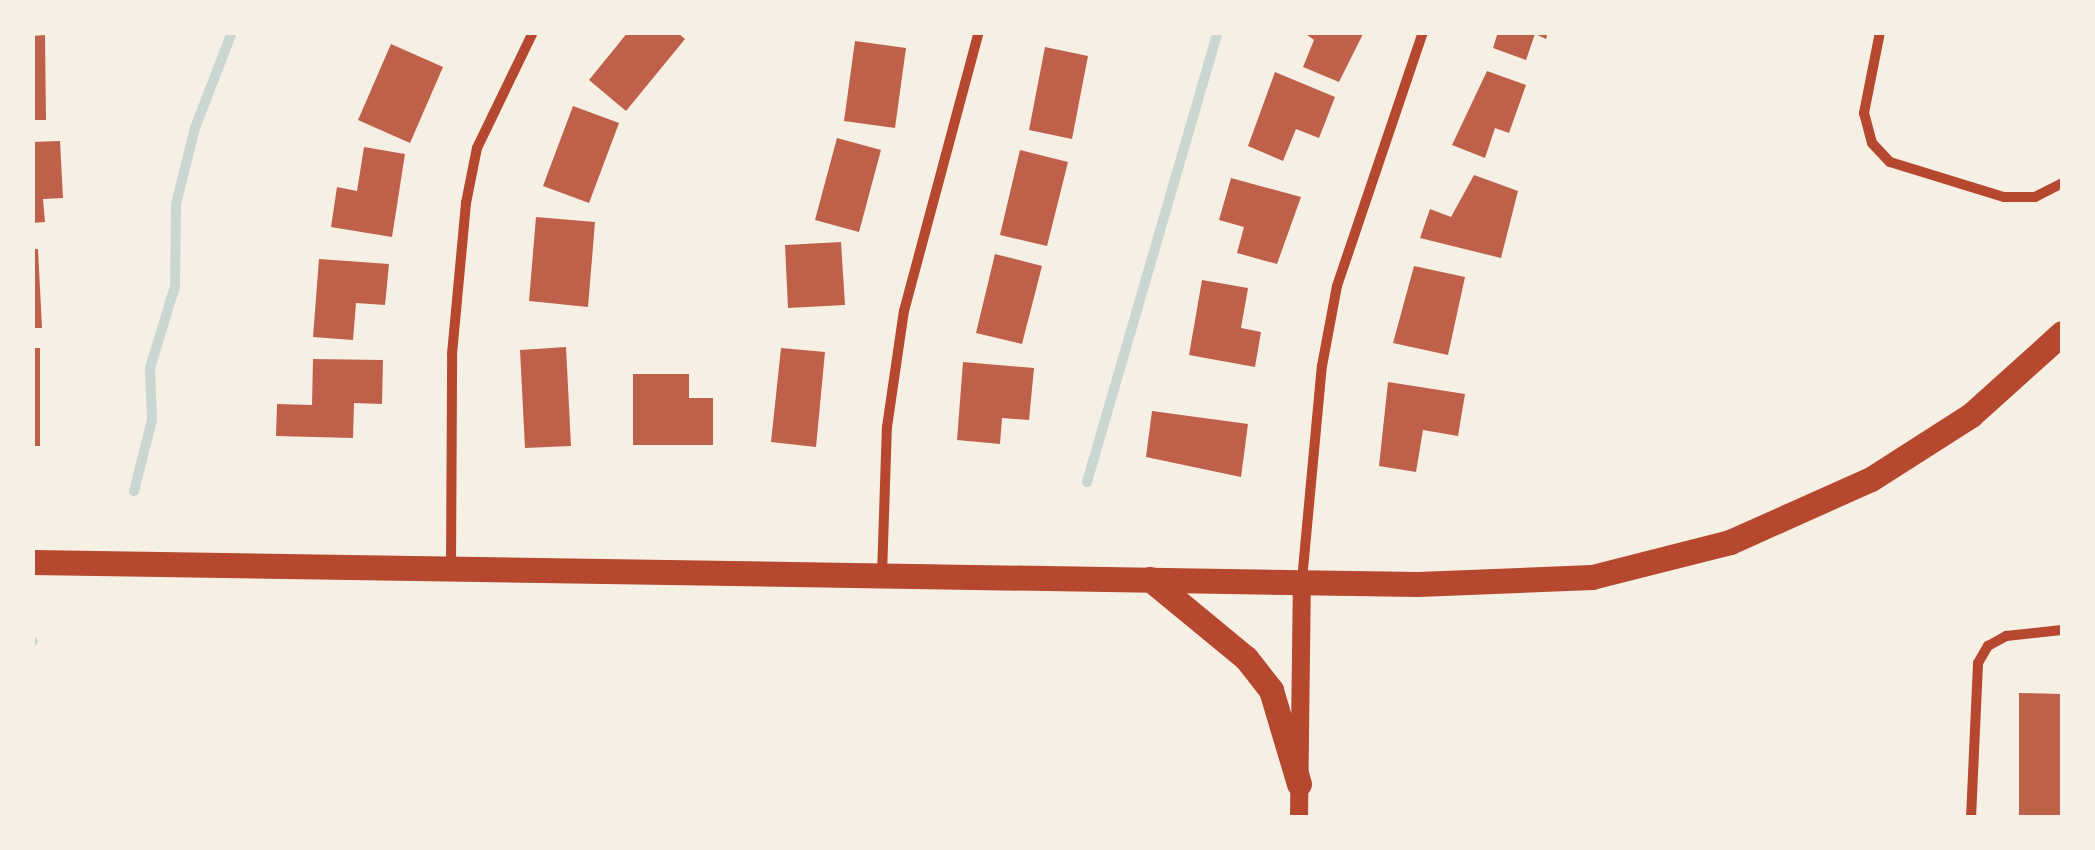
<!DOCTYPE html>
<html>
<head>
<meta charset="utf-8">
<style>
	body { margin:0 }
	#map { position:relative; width:2095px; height:850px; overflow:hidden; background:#f6efe4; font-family:"Alegreya Sans",sans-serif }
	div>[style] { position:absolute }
	.stream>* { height:10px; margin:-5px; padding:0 5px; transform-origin:5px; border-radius:5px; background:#c9d6d2 }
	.building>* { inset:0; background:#bf614a }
	.minor>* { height:10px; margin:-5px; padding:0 5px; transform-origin:5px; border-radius:5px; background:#b5482f }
	.tertiary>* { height:18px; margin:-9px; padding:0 9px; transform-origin:9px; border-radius:9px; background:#b5482f }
	.primary>* { height:25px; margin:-12.5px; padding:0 12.5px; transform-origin:12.5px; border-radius:12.5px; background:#b5482f }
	span { translate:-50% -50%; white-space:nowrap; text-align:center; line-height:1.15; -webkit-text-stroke:8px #f6efe4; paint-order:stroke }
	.frame { position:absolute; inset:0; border:35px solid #f6efe4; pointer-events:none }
</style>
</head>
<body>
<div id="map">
	<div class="stream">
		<i style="left:1087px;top:482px;width:469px;rotate:-73.8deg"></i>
		<i style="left:134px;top:491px;width:73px;rotate:-75.8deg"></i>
		<i style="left:152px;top:420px;width:52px;rotate:-92.2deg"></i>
		<i style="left:150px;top:368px;width:86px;rotate:-73deg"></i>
		<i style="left:175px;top:286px;width:82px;rotate:-89.3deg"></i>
		<i style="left:176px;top:204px;width:78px;rotate:-76deg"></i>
		<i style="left:195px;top:128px;width:103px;rotate:-68.9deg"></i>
		<i style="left:32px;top:642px;width:1px;rotate:-45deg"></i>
	</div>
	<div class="building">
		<i style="clip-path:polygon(628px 32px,677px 32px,685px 39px,626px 111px,589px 80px)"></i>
		<i style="clip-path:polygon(1303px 32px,1364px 32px,1339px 82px,1303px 67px,1314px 40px)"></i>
		<i style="clip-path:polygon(1498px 32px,1548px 32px,1546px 39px,1535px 34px,1526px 60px,1493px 48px)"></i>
		<i style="clip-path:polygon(45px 35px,46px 120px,32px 120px,32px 36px)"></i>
		<i style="clip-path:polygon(855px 41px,906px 48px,895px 128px,844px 121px)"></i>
		<i style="clip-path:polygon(391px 44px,443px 67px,410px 143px,358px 120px)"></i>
		<i style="clip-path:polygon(1045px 47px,1088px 56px,1072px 139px,1029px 130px)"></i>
		<i style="clip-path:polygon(1487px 71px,1526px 85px,1509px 133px,1495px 128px,1485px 158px,1452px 145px)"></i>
		<i style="clip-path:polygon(1275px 72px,1335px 97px,1319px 138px,1296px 129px,1283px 161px,1248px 146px)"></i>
		<i style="clip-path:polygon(573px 106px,619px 123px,589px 203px,543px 186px)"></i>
		<i style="clip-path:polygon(837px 138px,881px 150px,859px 232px,815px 220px)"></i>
		<i style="clip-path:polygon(60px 141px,63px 198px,43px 199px,45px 222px,32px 223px,32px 142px)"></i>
		<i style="clip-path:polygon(364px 147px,405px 154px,392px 237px,331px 227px,337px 187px,357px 191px)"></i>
		<i style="clip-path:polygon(1020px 150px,1068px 162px,1047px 246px,1000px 235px)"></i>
		<i style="clip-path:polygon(1474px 175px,1518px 191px,1501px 258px,1420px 238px,1430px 209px,1451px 217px)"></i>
		<i style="clip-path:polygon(1231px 178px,1301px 197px,1277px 264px,1237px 253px,1244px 227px,1219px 220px)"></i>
		<i style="clip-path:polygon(536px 217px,595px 222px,588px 307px,529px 301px)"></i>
		<i style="clip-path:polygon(841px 242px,845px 305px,788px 308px,785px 245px)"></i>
		<i style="clip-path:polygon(32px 249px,38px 249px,42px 328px,32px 328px)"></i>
		<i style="clip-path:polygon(995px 254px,1042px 266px,1022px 344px,976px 333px)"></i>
		<i style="clip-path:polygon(319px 259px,389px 264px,385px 305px,356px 303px,353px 340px,313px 337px)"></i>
		<i style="clip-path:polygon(1414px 266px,1465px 277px,1448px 355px,1393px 343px)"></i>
		<i style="clip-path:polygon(1202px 280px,1248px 288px,1241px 328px,1261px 332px,1255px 367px,1189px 355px)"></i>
		<i style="clip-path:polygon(566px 347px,571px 446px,525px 448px,520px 350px)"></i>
		<i style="clip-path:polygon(32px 348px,40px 348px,40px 446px,32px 446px)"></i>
		<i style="clip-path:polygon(781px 348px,825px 352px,816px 447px,771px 442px)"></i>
		<i style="clip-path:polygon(313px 359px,383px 360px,382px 404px,354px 403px,353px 438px,276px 436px,277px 404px,312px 405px)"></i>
		<i style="clip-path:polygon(963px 362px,1034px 368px,1029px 420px,1002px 418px,1000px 444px,957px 440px)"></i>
		<i style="clip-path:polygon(633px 374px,689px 374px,689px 398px,713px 398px,713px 445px,633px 445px)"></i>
		<i style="clip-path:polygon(1388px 382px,1465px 394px,1458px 436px,1423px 430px,1416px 472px,1379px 466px)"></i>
		<i style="clip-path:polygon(1152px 411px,1248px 424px,1241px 477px,1146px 457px)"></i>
		<i style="clip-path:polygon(2019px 693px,2062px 694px,2062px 818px,2019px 818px)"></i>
	</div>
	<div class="minor">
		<i style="left:1880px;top:32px;width:83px;rotate:101.2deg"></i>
		<i style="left:1864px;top:113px;width:31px;rotate:75deg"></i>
		<i style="left:1872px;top:143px;width:26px;rotate:47deg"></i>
		<i style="left:1890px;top:162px;width:119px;rotate:17.1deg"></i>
		<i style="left:2004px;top:197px;width:31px"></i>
		<i style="left:2035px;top:197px;width:30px;rotate:-27deg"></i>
		<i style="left:451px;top:569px;width:215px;rotate:-89.7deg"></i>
		<i style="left:452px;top:354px;width:152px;rotate:-84.7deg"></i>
		<i style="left:466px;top:203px;width:56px;rotate:-78.7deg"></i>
		<i style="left:477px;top:148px;width:129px;rotate:-64.2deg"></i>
		<i style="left:882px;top:575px;width:148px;rotate:-88.1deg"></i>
		<i style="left:887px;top:427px;width:117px;rotate:-81.7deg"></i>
		<i style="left:904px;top:311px;width:289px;rotate:-75deg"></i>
		<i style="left:1302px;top:580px;width:215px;rotate:-84.7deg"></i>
		<i style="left:1322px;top:366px;width:81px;rotate:-79.4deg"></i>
		<i style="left:1337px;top:286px;width:268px;rotate:-71.3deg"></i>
		<i style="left:1971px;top:818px;width:155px;rotate:-87.4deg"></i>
		<i style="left:1978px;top:663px;width:20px;rotate:-60deg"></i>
		<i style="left:1988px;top:646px;width:21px;rotate:-29deg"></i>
		<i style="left:2006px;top:636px;width:56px;rotate:-6.1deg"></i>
	</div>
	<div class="tertiary">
		<i style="left:1299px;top:818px;width:237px;rotate:-89.3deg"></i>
	</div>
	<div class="primary">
		<i style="left:32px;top:562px;width:1386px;rotate:0.91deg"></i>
		<i style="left:1418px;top:584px;width:174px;rotate:-2.3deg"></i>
		<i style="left:1592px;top:577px;width:142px;rotate:-14.2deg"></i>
		<i style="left:1730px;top:542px;width:154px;rotate:-24.1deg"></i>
		<i style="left:1871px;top:479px;width:119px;rotate:-32.6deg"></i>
		<i style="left:1971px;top:415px;width:122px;rotate:-42deg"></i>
		<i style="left:1150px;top:579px;width:124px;rotate:39.5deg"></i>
		<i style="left:1246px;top:658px;width:41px;rotate:52deg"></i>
		<i style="left:1271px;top:690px;width:98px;rotate:73.4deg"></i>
	</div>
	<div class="frame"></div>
</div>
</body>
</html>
